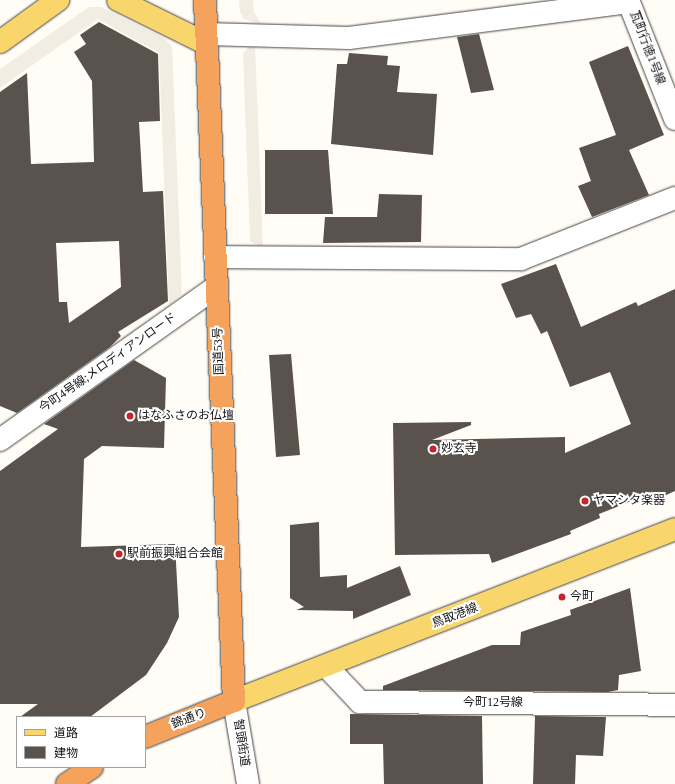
<!DOCTYPE html>
<html>
<head>
<meta charset="utf-8">
<style>
	body { margin:0 }
	#map { position:relative; width:675px; height:784px; overflow:hidden; background:#fffdf5; font-family:"Times New Roman","Noto Sans JP",serif }
	div>[style] { position:absolute }
	.plaza>* { inset:0; background:#f1ede2 }
	.building>* { inset:0; background:#5a524d }
	.roads { filter:drop-shadow(0 0 1px #444) drop-shadow(0 0 1px #444) }
	.minor>* { height:22px; margin:-11px; padding:0 11px; transform-origin:11px; border-radius:11px; background:#fff }
	.major>* { height:22px; margin:-11px; padding:0 11px; transform-origin:11px; border-radius:11px; background:#f9d66b }
	.highway>* { height:22px; margin:-11px; padding:0 11px; transform-origin:11px; border-radius:11px; background:#f5a25d }
	.dots>* { width:11px; height:11px; translate:-50% -50%; box-sizing:border-box; border:2px solid #fff; border-radius:50% }
	span { translate:-50% -50%; white-space:nowrap; text-align:center; line-height:1.15; -webkit-text-stroke:4px #fff; paint-order:stroke }
	.street-label { font-size:12px; color:#111 }
	.poi-label { font-size:12px; color:#111 }
	.left { translate:0 -50%; text-align:left }
	.legend { position:absolute; left:16px; top:716px; width:130px; height:52px; box-sizing:border-box; background:#fff; border:1px solid #a0a0a0; margin:0; padding:5px 7px; list-style:none; font-size:12px; color:#111 }
	.legend li { display:flex; align-items:center; gap:8px; height:20px }
	.legend b { width:20px; border:1px solid #a0a0a0 }
</style>
</head>
<body>
<div id="map">
	<div class="plaza">
		<i style="clip-path:polygon(239px 0,253px 0,254px 12px,261px 24px,244px 19px,240px 12px)"></i>
		<i style="clip-path:polygon(89px 7px,101px 7px,164px 38px,172px 46px,182px 294px,169px 305px,159px 53px,98px 19px,0 88px,0 69px)"></i>
		<i style="clip-path:polygon(255px 46px,263px 248px,250px 241px,243px 53px,249px 47px)"></i>
	</div>
	<div class="building">
		<i style="clip-path:polygon(evenodd,99px 22px,158px 54px,160px 121px,139px 122px,143px 192px,163px 191px,168px 301px,118px 332px,121px 336px,110px 347px,17px 413px,0 406px,0 92px,27px 73px,31px 164px,94px 162px,92px 81px,74px 52px,86px 44px,80px 35px,99px 22px,119px 241px,121px 287px,69px 323px,67px 302px,59px 302px,56px 243px,119px 241px)"></i>
		<i style="clip-path:polygon(479px 34px,494px 90px,471px 93px,457px 37px)"></i>
		<i style="clip-path:polygon(628px 46px,664px 135px,629px 150px,649px 195px,592px 217px,578px 186px,591px 181px,579px 148px,616px 135px,589px 62px)"></i>
		<i style="clip-path:polygon(349px 53px,388px 56px,387px 65px,400px 66px,397px 92px,437px 94px,433px 155px,331px 144px,337px 64px,347px 64px)"></i>
		<i style="clip-path:polygon(265px 150px,328px 150px,333px 214px,265px 214px)"></i>
		<i style="clip-path:polygon(379px 194px,422px 195px,421px 242px,323px 243px,325px 217px,377px 217px)"></i>
		<i style="clip-path:polygon(556px 264px,581px 327px,636px 302px,638px 306px,675px 289px,675px 491px,655px 500px,652px 493px,599px 514px,600px 518px,570px 531px,571px 534px,492px 563px,489px 554px,395px 555px,393px 423px,471px 422px,471px 425px,432px 440px,565px 437px,565px 453px,631px 424px,610px 372px,570px 387px,547px 331px,541px 334px,531px 314px,516px 318px,501px 284px)"></i>
		<i style="clip-path:polygon(291px 354px,300px 455px,276px 457px,269px 355px)"></i>
		<i style="clip-path:polygon(134px 360px,166px 378px,164px 448px,102px 446px,84px 459px,81px 547px,175px 544px,179px 617px,167px 643px,146px 675px,90px 717px,20px 717px,38px 704px,0 704px,0 471px,58px 429px,44px 424px)"></i>
		<i style="clip-path:polygon(319px 522px,320px 577px,347px 575px,347px 588px,400px 566px,411px 595px,353px 619px,353px 611px,296px 610px,304px 607px,290px 598px,290px 525px)"></i>
		<i style="clip-path:polygon(630px 588px,641px 671px,619px 675px,618px 690px,608px 692px,383px 690px,383px 686px,492px 645px,520px 645px,521px 632px,571px 615px,570px 610px)"></i>
		<i style="clip-path:polygon(350px 714px,482px 716px,483px 784px,384px 784px,383px 744px,350px 744px)"></i>
		<i style="clip-path:polygon(535px 716px,606px 717px,603px 756px,576px 755px,575px 784px,533px 784px)"></i>
	</div>
	<div class="roads">
		<div class="minor">
			<i style="left:628px;top:0;width:128px;rotate:68.4deg"></i>
			<i style="left:206px;top:34px;width:143px;rotate:1.6deg"></i>
			<i style="left:349px;top:38px;width:282px;rotate:-7.3deg"></i>
			<i style="left:215px;top:257px;width:306px;rotate:0.4deg"></i>
			<i style="left:521px;top:259px;width:166px;rotate:-21.6deg"></i>
			<i style="left:0;top:440px;width:265px;rotate:-35.3deg"></i>
			<i style="left:326px;top:666px;width:50px;rotate:46.6deg"></i>
			<i style="left:360px;top:702px;width:315px;rotate:0.5deg"></i>
			<i style="left:234px;top:701px;width:84px;rotate:80.4deg"></i>
		</div>
		<div class="major">
			<i style="left:118px;top:0;width:99px;rotate:26.3deg"></i>
			<i style="left:0;top:42px;width:72px;rotate:-35.9deg"></i>
			<i style="left:234px;top:701px;width:473px;rotate:-21.3deg"></i>
		</div>
		<div class="highway">
			<i style="left:145px;top:737px;width:96px;rotate:-22deg"></i>
			<i style="left:234px;top:701px;width:702px;rotate:-92.37deg"></i>
			<i style="left:67px;top:784px;width:30px;rotate:-34deg"></i>
		</div>
	</div>
	<div class="dots">
		<i style="left:130px;top:416px;background:#c4262e"></i>
		<i style="left:433px;top:449px;background:#c4262e"></i>
		<i style="left:585px;top:501px;background:#c4262e"></i>
		<i style="left:119px;top:554px;background:#c4262e"></i>
		<i style="left:562px;top:597px;background:#c4262e"></i>
	</div>
	<div class="street-label">
		<span style="left:647px;top:48px;rotate:69deg">瓦町行徳1号線</span>
		<span style="left:219px;top:351px;rotate:-92deg">国道53号</span>
		<span style="left:108px;top:363px;rotate:-35deg">今町4号線;メロディアンロード</span>
		<span style="left:455px;top:616px;rotate:-21deg">鳥取港線</span>
		<span style="left:493px;top:703px">今町12号線</span>
		<span style="left:189px;top:719px;rotate:-21deg">錦通り</span>
		<span style="left:241px;top:743px;rotate:81deg">智頭街道</span>
	</div>
	<div class="poi-label">
		<span class="left" style="left:138px;top:416px">はなふさのお仏壇</span>
		<span class="left" style="left:441px;top:449px">妙玄寺</span>
		<span class="left" style="left:593px;top:501px">ヤマシタ楽器</span>
		<span class="left" style="left:127px;top:554px">駅前振興組合会館</span>
		<span class="left" style="left:570px;top:597px">今町</span>
	</div>
	<ul class="legend">
	<li><b style="height:5px;background:#f9d66b"></b>道路</li>
	<li><b style="height:11px;background:#5a524d"></b>建物</li>
	</ul>
</div>
</body>
</html>
